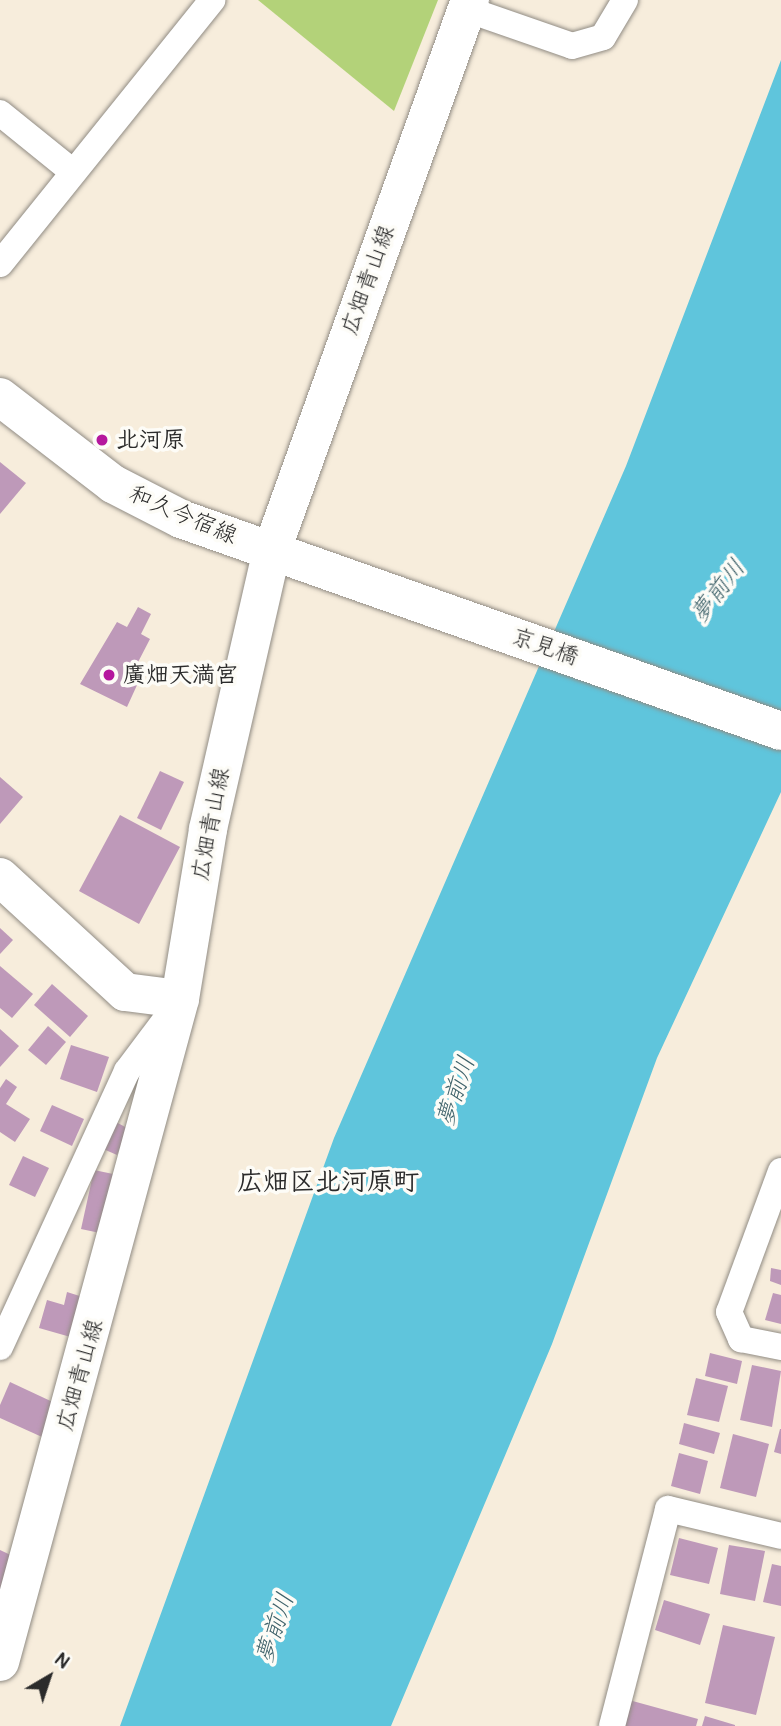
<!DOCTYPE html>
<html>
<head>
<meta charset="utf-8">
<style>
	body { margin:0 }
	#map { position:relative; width:781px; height:1726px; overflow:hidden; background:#f7eddc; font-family:Pangolin,"Klee One",sans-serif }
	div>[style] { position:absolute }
	.green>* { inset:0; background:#b3d279 }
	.water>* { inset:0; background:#5fc5dc }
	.building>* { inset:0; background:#be99b9 }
	.roads { filter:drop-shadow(0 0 2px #918c84) drop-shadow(0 0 2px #918c84) }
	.street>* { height:26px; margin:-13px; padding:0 13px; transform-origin:13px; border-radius:13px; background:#fff }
	.secondary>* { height:38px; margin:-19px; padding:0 19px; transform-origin:19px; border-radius:19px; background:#fff }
	.dots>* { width:19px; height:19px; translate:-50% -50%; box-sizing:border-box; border:4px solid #fdfcf7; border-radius:50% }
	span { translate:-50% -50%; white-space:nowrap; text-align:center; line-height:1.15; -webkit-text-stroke:7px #fdfcf7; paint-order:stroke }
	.street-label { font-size:23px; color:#2b2b2b }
	.poi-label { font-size:23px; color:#2b2b2b; font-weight:700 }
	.left { translate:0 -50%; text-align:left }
	.water-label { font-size:24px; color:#3d6169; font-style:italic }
	.quarter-label { font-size:26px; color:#2b2b2b; font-weight:700 }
	.north { position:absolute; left:14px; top:1642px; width:70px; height:70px; -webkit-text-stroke:5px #fdfcf7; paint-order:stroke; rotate:39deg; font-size:19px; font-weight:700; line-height:28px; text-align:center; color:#2b2b2b }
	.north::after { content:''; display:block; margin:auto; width:24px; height:32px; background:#2b2b2b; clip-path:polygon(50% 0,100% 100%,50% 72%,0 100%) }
</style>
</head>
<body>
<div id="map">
	<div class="green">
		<i style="clip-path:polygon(258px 0,438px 0,394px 111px)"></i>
	</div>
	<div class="water">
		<i style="clip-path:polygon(781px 60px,781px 792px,657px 1058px,552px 1344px,391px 1726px,120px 1726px,334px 1138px,626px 466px)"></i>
	</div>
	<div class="building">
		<i style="clip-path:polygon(0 462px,26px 483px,0 514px)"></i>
		<i style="clip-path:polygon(138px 607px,151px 614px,141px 634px,150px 639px,135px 668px,143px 672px,127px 707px,80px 684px,117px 622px,127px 627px)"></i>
		<i style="clip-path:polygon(160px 771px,184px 782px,161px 830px,137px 818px)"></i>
		<i style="clip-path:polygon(0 777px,23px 797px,0 824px)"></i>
		<i style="clip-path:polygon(120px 815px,180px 847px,139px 924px,79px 891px)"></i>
		<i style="clip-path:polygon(0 928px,13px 940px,0 954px)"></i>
		<i style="clip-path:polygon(0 966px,33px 994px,12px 1018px,0 1008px)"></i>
		<i style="clip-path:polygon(52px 984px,88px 1016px,70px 1037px,34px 1005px)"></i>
		<i style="clip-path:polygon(48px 1026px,66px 1042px,46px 1065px,28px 1050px)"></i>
		<i style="clip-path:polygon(0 1029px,19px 1046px,0 1067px)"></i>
		<i style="clip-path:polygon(71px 1045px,109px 1057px,97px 1092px,60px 1079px)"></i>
		<i style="clip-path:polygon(6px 1079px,17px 1087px,6px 1104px,30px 1119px,15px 1142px,0 1132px,0 1088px)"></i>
		<i style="clip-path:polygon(52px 1105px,84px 1119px,72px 1146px,40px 1131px)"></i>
		<i style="clip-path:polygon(114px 1121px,129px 1129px,117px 1155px,101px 1148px)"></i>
		<i style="clip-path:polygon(23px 1156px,49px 1168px,35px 1197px,9px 1185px)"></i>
		<i style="clip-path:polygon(94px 1170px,113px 1174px,100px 1233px,81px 1229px)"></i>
		<i style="clip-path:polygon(771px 1268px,781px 1270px,781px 1285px,770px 1281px)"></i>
		<i style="clip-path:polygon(67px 1292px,86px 1298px,74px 1338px,39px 1328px,47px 1300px,64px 1305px)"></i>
		<i style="clip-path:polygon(773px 1293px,781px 1295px,781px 1324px,765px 1320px)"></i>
		<i style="clip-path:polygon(710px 1353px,742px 1361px,737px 1384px,705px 1376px)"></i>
		<i style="clip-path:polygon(752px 1365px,781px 1371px,772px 1427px,740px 1420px)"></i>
		<i style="clip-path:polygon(696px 1378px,728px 1386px,719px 1422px,687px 1415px)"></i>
		<i style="clip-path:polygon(10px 1382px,57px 1404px,42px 1437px,0 1418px,0 1405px)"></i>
		<i style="clip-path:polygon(684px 1423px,720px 1433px,714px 1454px,679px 1444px)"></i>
		<i style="clip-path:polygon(780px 1429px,781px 1429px,781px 1454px,774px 1452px)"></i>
		<i style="clip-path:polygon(733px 1434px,769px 1444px,756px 1497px,720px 1488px)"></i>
		<i style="clip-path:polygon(679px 1453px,708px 1461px,700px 1494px,671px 1486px)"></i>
		<i style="clip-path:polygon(679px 1538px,718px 1548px,709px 1584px,670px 1575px)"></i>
		<i style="clip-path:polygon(729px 1545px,765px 1551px,755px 1601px,720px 1594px)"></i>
		<i style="clip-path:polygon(0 1550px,17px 1558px,0 1594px)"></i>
		<i style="clip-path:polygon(772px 1564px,781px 1566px,781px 1606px,763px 1602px)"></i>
		<i style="clip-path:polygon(664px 1600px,710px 1614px,700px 1645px,655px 1630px)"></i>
		<i style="clip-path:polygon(723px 1625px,775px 1637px,756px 1715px,705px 1703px)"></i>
		<i style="clip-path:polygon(629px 1700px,698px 1719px,696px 1726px,622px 1726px)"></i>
		<i style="clip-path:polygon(705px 1716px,735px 1725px,735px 1726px,702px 1726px)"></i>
	</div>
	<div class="roads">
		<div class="street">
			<i style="left:466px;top:9px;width:112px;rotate:19.2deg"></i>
			<i style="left:572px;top:46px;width:32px;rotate:-16deg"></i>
			<i style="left:603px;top:37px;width:43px;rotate:-59.3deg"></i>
			<i style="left:0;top:113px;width:94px;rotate:38.9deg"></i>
			<i style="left:0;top:264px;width:339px;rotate:-51.2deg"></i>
			<i style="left:781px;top:1171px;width:150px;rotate:110.2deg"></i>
			<i style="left:729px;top:1312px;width:30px;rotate:66deg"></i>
			<i style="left:741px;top:1339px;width:41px;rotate:11.3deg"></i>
			<i style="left:0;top:1347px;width:304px;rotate:-65.3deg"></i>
			<i style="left:127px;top:1071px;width:70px;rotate:-53.1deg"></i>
			<i style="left:612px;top:1726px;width:224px;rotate:-75.5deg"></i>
			<i style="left:668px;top:1509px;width:116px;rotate:13.4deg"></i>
		</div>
		<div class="secondary">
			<i style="left:0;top:397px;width:143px;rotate:37.6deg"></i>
			<i style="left:113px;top:484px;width:76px;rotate:27.2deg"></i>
			<i style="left:181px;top:519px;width:636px;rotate:19.46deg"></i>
			<i style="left:0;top:877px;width:170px;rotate:42.6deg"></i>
			<i style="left:125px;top:992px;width:55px;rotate:7.3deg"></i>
			<i style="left:0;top:1662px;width:687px;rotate:-74.81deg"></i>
			<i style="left:180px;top:999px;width:172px;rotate:-80.6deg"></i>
			<i style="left:208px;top:829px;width:286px;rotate:-77.1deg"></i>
			<i style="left:272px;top:550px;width:585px;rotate:-70.2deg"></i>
		</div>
	</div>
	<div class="dots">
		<i style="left:102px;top:440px;background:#b5179e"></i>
		<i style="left:109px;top:675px;background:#b5179e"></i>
	</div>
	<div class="street-label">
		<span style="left:368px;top:280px;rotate:-70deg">広畑青山線</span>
		<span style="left:183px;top:515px;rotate:23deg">和久今宿線</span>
		<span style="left:545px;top:647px;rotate:19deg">京見橋</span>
		<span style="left:211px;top:824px;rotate:-79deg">広畑青山線</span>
		<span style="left:80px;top:1375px;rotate:-74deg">広畑青山線</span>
	</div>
	<div class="poi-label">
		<span class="left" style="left:116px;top:440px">北河原</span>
		<span class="left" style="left:123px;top:675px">廣畑天満宮</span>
	</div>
	<div class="water-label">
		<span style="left:718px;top:591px;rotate:-52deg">夢前川</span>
		<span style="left:456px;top:1091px;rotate:-71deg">夢前川</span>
		<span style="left:275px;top:1628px;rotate:-71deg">夢前川</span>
	</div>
	<div class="quarter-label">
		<span style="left:328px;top:1183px">広畑区北河原町</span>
	</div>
	<div class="north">N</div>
</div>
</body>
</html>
